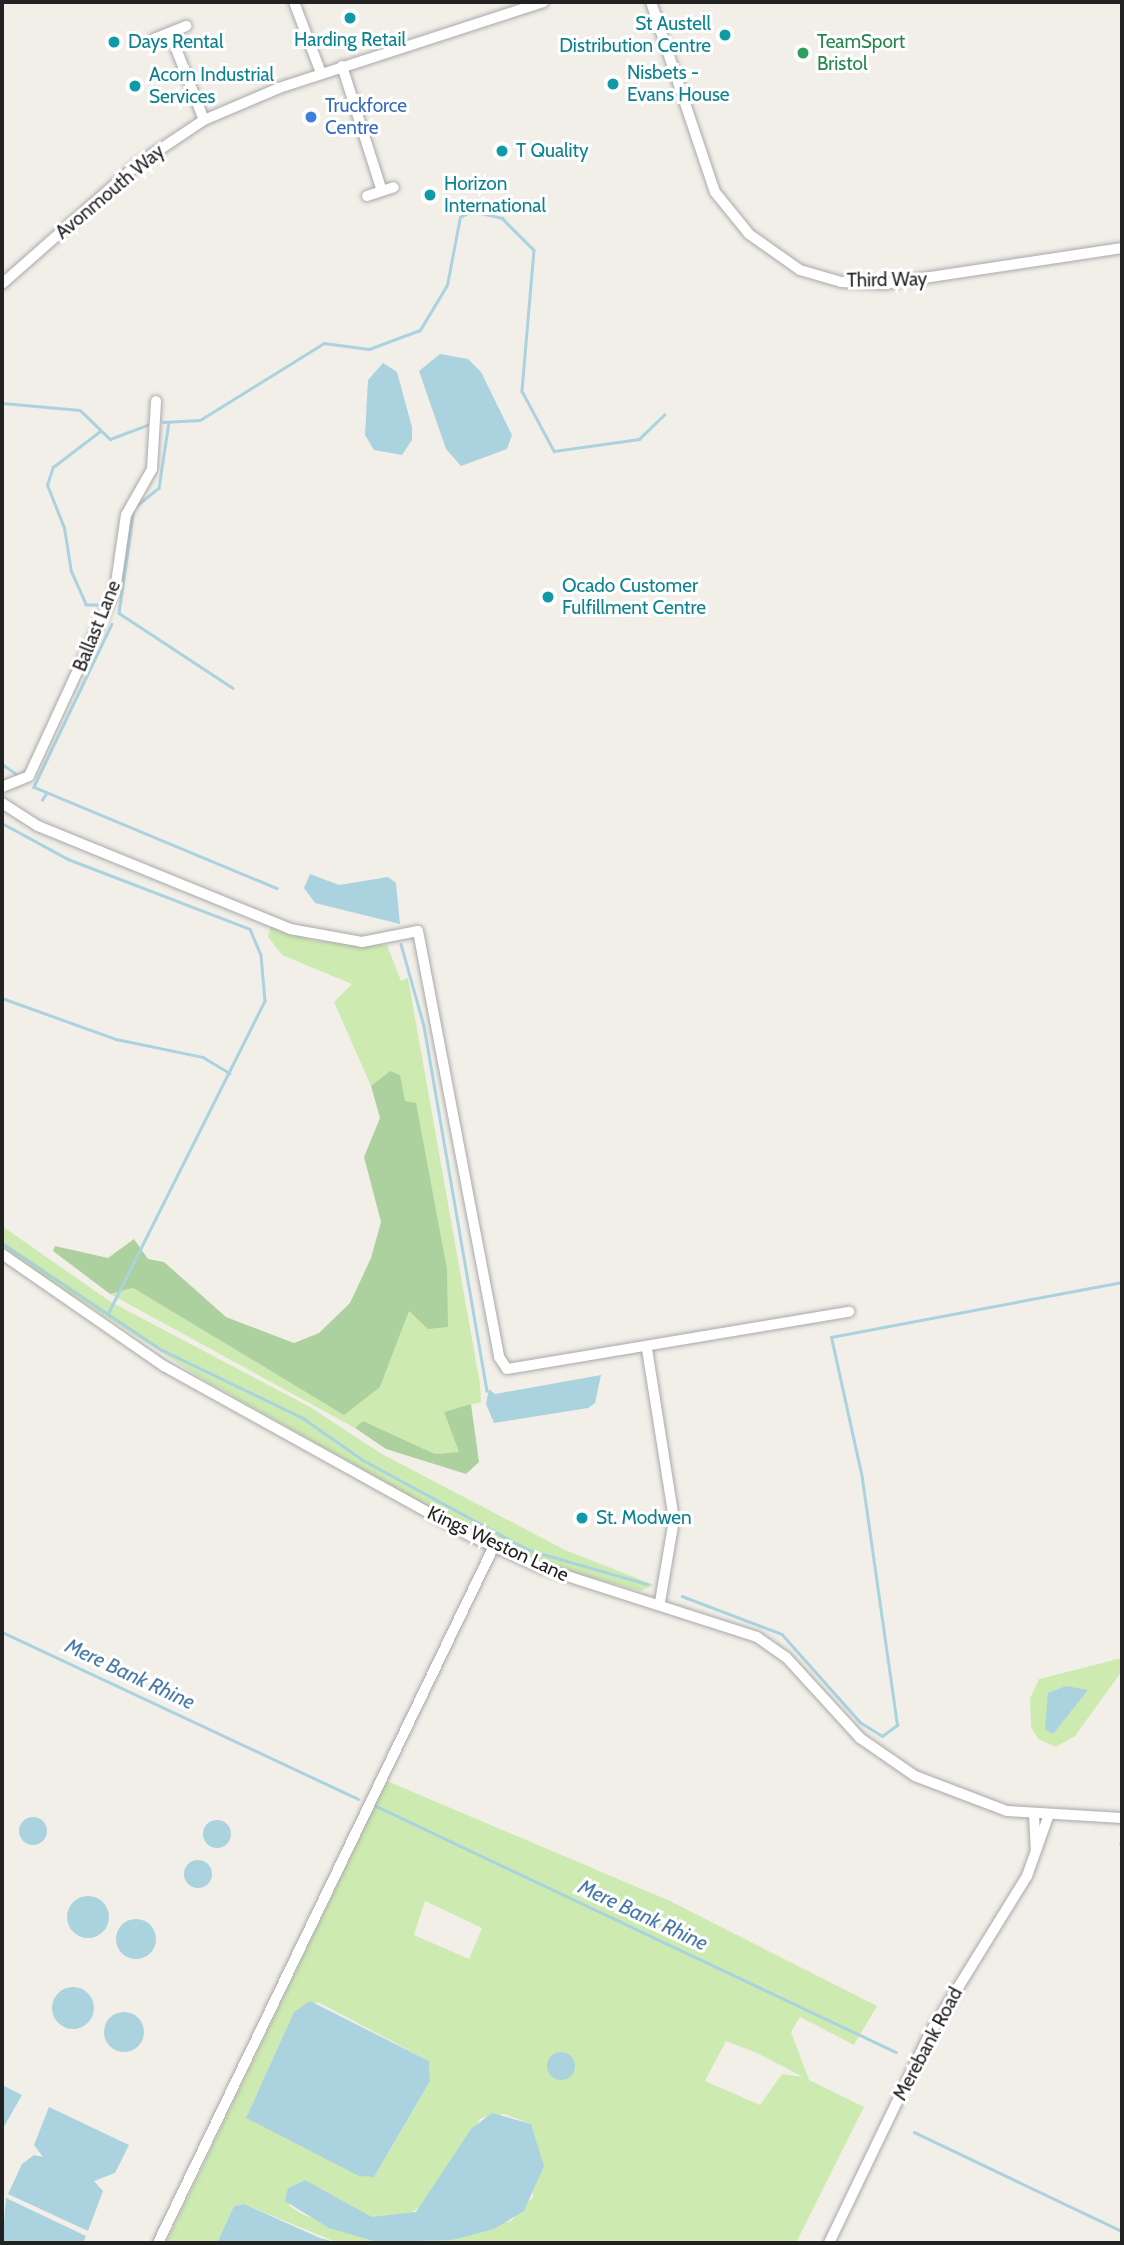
<!DOCTYPE html>
<html>
<head>
<meta charset="utf-8">
<style>
	body { margin:0 }
	#map { position:relative; width:1124px; height:2245px; overflow:hidden; background:#f2efe9; font-family:Cabin,sans-serif }
	div>[style] { position:absolute }
	.grass>* { inset:0; background:#cdebb0 }
	.forest>* { inset:0; background:#add19e }
	.water>* { inset:0; background:#aad3df }
	.round { border-radius:50% }
	.stream>* { height:2.5px; margin:-1.25px; padding:0 1.25px; transform-origin:1.25px; border-radius:1.25px; background:#aad3df }
	.roads { filter:drop-shadow(0 0 2px #a9a9a9) drop-shadow(0 0 2px #a9a9a9) }
	.minor>* { height:10px; margin:-5px; padding:0 5px; transform-origin:5px; border-radius:5px; background:#fff }
	.dots>* { width:19px; height:19px; translate:-50% -50%; box-sizing:border-box; border:4px solid #fff; border-radius:50% }
	span { translate:-50% -50%; white-space:nowrap; text-align:center; line-height:1.15; -webkit-text-stroke:6px #fff; paint-order:stroke }
	.culture-label { font-size:19px; color:#0d838f }
	.right { translate:-100% -50%; text-align:right }
	.left { translate:0 -50%; text-align:left }
	.leisure-label { font-size:19px; color:#27864d }
	.shop-label { font-size:19px; color:#366cbe }
	.street-label { font-size:19px; color:#222 }
	.water-label { font-size:21px; color:#4a7aab; font-style:italic }
	.frame { position:absolute; inset:0; border:4px solid #222; pointer-events:none }
</style>
</head>
<body>
<div id="map">
	<div class="grass">
		<i style="clip-path:polygon(271px 926px,314px 941px,387px 945px,401px 981px,408px 978px,480px 1384px,481px 1402px,444px 1412px,460px 1452px,435px 1454px,363px 1421px,355px 1428px,110px 1294px,133px 1288px,276px 1374px,380px 1387px,409px 1310px,405px 1101px,390px 1071px,371px 1086px,334px 1002px,352px 984px,282px 955px,268px 937px)"></i>
		<i style="clip-path:polygon(2px 1226px,111px 1302px,310px 1407px,382px 1454px,565px 1550px,654px 1585px,640px 1591px,554px 1567px,425px 1505px,201px 1378px,2px 1250px)"></i>
		<i style="clip-path:polygon(1122px 1658px,1122px 1671px,1075px 1736px,1056px 1747px,1038px 1739px,1031px 1727px,1030px 1698px,1039px 1679px)"></i>
		<i style="clip-path:polygon(evenodd,387px 1781px,670px 1901px,877px 2006px,854px 2045px,800px 2017px,791px 2032px,809px 2080px,864px 2107px,796px 2243px,422px 2243px,511px 2221px,533px 2197px,531px 2124px,504px 2114px,481px 2118px,425px 2205px,403px 2217px,372px 2217px,346px 2207px,305px 2180px,288px 2188px,289px 2206px,304px 2215px,386px 2243px,338px 2243px,244px 2204px,234px 2206px,217px 2243px,166px 2243px,387px 1781px,425px 1901px,482px 1928px,469px 1959px,414px 1935px,425px 1901px,387px 1781px,318px 2002px,429px 2061px,430px 2081px,374px 2177px,246px 2118px,294px 2013px,318px 2002px,387px 1781px,726px 2041px,757px 2053px,803px 2077px,782px 2074px,760px 2105px,705px 2081px,726px 2041px)"></i>
	</div>
	<div class="forest">
		<i style="clip-path:polygon(390px 1071px,400px 1075px,405px 1101px,416px 1103px,447px 1269px,448px 1327px,428px 1329px,409px 1311px,380px 1387px,344px 1415px,133px 1288px,110px 1294px,53px 1251px,55px 1246px,108px 1258px,134px 1239px,148px 1259px,164px 1262px,226px 1317px,294px 1343px,319px 1333px,350px 1303px,371px 1258px,381px 1222px,364px 1157px,380px 1118px,371px 1086px)"></i>
		<i style="clip-path:polygon(471px 1404px,479px 1462px,466px 1474px,386px 1449px,355px 1428px,363px 1421px,435px 1454px,459px 1452px,444px 1412px)"></i>
	</div>
	<div class="water">
		<i style="clip-path:polygon(440px 354px,468px 359px,481px 372px,512px 435px,507px 449px,461px 466px,446px 449px,419px 371px)"></i>
		<i style="clip-path:polygon(383px 363px,397px 372px,412px 427px,412px 440px,402px 455px,374px 450px,365px 435px,368px 380px)"></i>
		<i style="clip-path:polygon(310px 874px,339px 885px,388px 877px,396px 883px,400px 924px,315px 903px,304px 888px)"></i>
		<i style="clip-path:polygon(601px 1375px,595px 1403px,588px 1408px,494px 1423px,486px 1404px,489px 1389px,495px 1394px)"></i>
		<i style="clip-path:polygon(1066px 1686px,1088px 1690px,1053px 1734px,1045px 1729px,1048px 1693px)"></i>
		<i class="round" style="left:19px;top:1817px;width:28px;height:28px"></i>
		<i class="round" style="left:203px;top:1820px;width:28px;height:28px"></i>
		<i class="round" style="left:184px;top:1860px;width:28px;height:28px"></i>
		<i class="round" style="left:67px;top:1896px;width:42px;height:42px"></i>
		<i class="round" style="left:116px;top:1919px;width:40px;height:40px"></i>
		<i class="round" style="left:52px;top:1987px;width:42px;height:42px"></i>
		<i style="clip-path:polygon(310px 2001px,429px 2061px,430px 2081px,374px 2177px,359px 2176px,246px 2118px,294px 2012px)"></i>
		<i class="round" style="left:104px;top:2012px;width:40px;height:40px"></i>
		<i class="round" style="left:547px;top:2052px;width:28px;height:28px"></i>
		<i style="clip-path:polygon(2px 2085px,22px 2095px,2px 2130px)"></i>
		<i style="clip-path:polygon(49px 2107px,129px 2145px,115px 2173px,94px 2181px,103px 2191px,88px 2231px,8px 2194px,22px 2164px,34px 2155px,43px 2157px,34px 2145px)"></i>
		<i style="clip-path:polygon(492px 2113px,531px 2124px,544px 2166px,524px 2211px,494px 2229px,452px 2240px,377px 2242px,329px 2228px,285px 2201px,288px 2188px,305px 2180px,372px 2217px,416px 2212px,471px 2129px)"></i>
		<i style="clip-path:polygon(6px 2198px,86px 2236px,83px 2243px,2px 2243px)"></i>
		<i style="clip-path:polygon(244px 2204px,320px 2238px,338px 2243px,217px 2243px,234px 2206px)"></i>
	</div>
	<div class="stream">
		<i style="left:2px;top:403px;width:78px;rotate:5.1deg"></i>
		<i style="left:80px;top:410px;width:42px;rotate:44deg"></i>
		<i style="left:110px;top:439px;width:43px;rotate:-20.6deg"></i>
		<i style="left:163px;top:422px;width:37px;rotate:-3deg"></i>
		<i style="left:200px;top:420px;width:146px;rotate:-31.8deg"></i>
		<i style="left:324px;top:343px;width:45px;rotate:7.6deg"></i>
		<i style="left:369px;top:349px;width:54px;rotate:-20.4deg"></i>
		<i style="left:420px;top:330px;width:52px;rotate:-59deg"></i>
		<i style="left:447px;top:285px;width:69px;rotate:-79.2deg"></i>
		<i style="left:460px;top:217px;width:13px;rotate:-27deg"></i>
		<i style="left:472px;top:211px;width:31px;rotate:13deg"></i>
		<i style="left:502px;top:218px;width:45px;rotate:45deg"></i>
		<i style="left:534px;top:250px;width:142px;rotate:94.9deg"></i>
		<i style="left:522px;top:391px;width:68px;rotate:61.9deg"></i>
		<i style="left:554px;top:451px;width:86px;rotate:-8deg"></i>
		<i style="left:639px;top:439px;width:35px;rotate:-44deg"></i>
		<i style="left:169px;top:422px;width:67px;rotate:98.6deg"></i>
		<i style="left:159px;top:488px;width:32px;rotate:141deg"></i>
		<i style="left:134px;top:508px;width:106px;rotate:98.1deg"></i>
		<i style="left:119px;top:613px;width:136px;rotate:33.3deg"></i>
		<i style="left:98px;top:605px;width:12px;rotate:180deg"></i>
		<i style="left:86px;top:605px;width:36px;rotate:-114deg"></i>
		<i style="left:71px;top:572px;width:45px;rotate:-99deg"></i>
		<i style="left:64px;top:528px;width:46px;rotate:-111.6deg"></i>
		<i style="left:47px;top:485px;width:19px;rotate:-72deg"></i>
		<i style="left:53px;top:467px;width:58px;rotate:-37.3deg"></i>
		<i style="left:112px;top:624px;width:181px;rotate:115.6deg"></i>
		<i style="left:34px;top:787px;width:263px;rotate:22.6deg"></i>
		<i style="left:83px;top:647px;width:18px;rotate:-63deg"></i>
		<i style="left:2px;top:764px;width:19px;rotate:35deg"></i>
		<i style="left:18px;top:775px;width:10px;rotate:-24deg"></i>
		<i style="left:42px;top:800px;width:9px;rotate:-58deg"></i>
		<i style="left:2px;top:823px;width:75px;rotate:28.6deg"></i>
		<i style="left:68px;top:859px;width:195px;rotate:21deg"></i>
		<i style="left:250px;top:929px;width:28px;rotate:67deg"></i>
		<i style="left:261px;top:955px;width:46px;rotate:85deg"></i>
		<i style="left:265px;top:1001px;width:350px;rotate:116.6deg"></i>
		<i style="left:401px;top:944px;width:85px;rotate:74.3deg"></i>
		<i style="left:424px;top:1026px;width:370px;rotate:80.2deg"></i>
		<i style="left:2px;top:998px;width:121px;rotate:19.8deg"></i>
		<i style="left:116px;top:1039px;width:89px;rotate:11.7deg"></i>
		<i style="left:203px;top:1057px;width:31px;rotate:31deg"></i>
		<i style="left:2px;top:1243px;width:192px;rotate:33.8deg"></i>
		<i style="left:162px;top:1350px;width:157px;rotate:25.7deg"></i>
		<i style="left:303px;top:1418px;width:73px;rotate:35deg"></i>
		<i style="left:363px;top:1460px;width:189px;rotate:28.5deg"></i>
		<i style="left:529px;top:1550px;width:123px;rotate:16.1deg"></i>
		<i style="left:682px;top:1596px;width:107px;rotate:20.8deg"></i>
		<i style="left:782px;top:1634px;width:118px;rotate:48.4deg"></i>
		<i style="left:860px;top:1722px;width:26px;rotate:32deg"></i>
		<i style="left:882px;top:1736px;width:19px;rotate:-36deg"></i>
		<i style="left:897px;top:1725px;width:249px;rotate:-98.1deg"></i>
		<i style="left:862px;top:1478px;width:144px;rotate:-102.4deg"></i>
		<i style="left:831px;top:1337px;width:296px;rotate:-10.7deg"></i>
		<i style="left:2px;top:1632px;width:393px;rotate:25.1deg"></i>
		<i style="left:376px;top:1806px;width:575px;rotate:25.32deg"></i>
		<i style="left:1120px;top:1844px;width:2px;rotate:-27deg"></i>
		<i style="left:914px;top:2132px;width:230px;rotate:25.5deg"></i>
	</div>
	<div class="roads">
		<div class="minor">
			<i style="left:294px;top:2px;width:76px;rotate:69.2deg"></i>
			<i style="left:651px;top:2px;width:200px;rotate:71.4deg"></i>
			<i style="left:715px;top:192px;width:54px;rotate:51deg"></i>
			<i style="left:749px;top:234px;width:62px;rotate:35.2deg"></i>
			<i style="left:800px;top:270px;width:43px;rotate:16.3deg"></i>
			<i style="left:841px;top:282px;width:43px;rotate:2.7deg"></i>
			<i style="left:884px;top:284px;width:241px;rotate:-8.6deg"></i>
			<i style="left:170px;top:33px;width:93px;rotate:68.7deg"></i>
			<i style="left:154px;top:39px;width:35px;rotate:-22deg"></i>
			<i style="left:342px;top:66px;width:131px;rotate:72.3deg"></i>
			<i style="left:367px;top:196px;width:28px;rotate:-18deg"></i>
			<i style="left:2px;top:284px;width:181px;rotate:-41.4deg"></i>
			<i style="left:138px;top:164px;width:79px;rotate:-33.7deg"></i>
			<i style="left:204px;top:120px;width:82px;rotate:-23.1deg"></i>
			<i style="left:279px;top:88px;width:278px;rotate:-18deg"></i>
			<i style="left:2px;top:787px;width:29px;rotate:-22deg"></i>
			<i style="left:29px;top:776px;width:205px;rotate:-65.2deg"></i>
			<i style="left:115px;top:590px;width:76px;rotate:-81.7deg"></i>
			<i style="left:126px;top:515px;width:53px;rotate:-60.5deg"></i>
			<i style="left:152px;top:469px;width:68px;rotate:-86.6deg"></i>
			<i style="left:2px;top:803px;width:43px;rotate:32.6deg"></i>
			<i style="left:38px;top:826px;width:272px;rotate:22.2deg"></i>
			<i style="left:290px;top:929px;width:73px;rotate:10.2deg"></i>
			<i style="left:362px;top:942px;width:57px;rotate:-11.1deg"></i>
			<i style="left:418px;top:931px;width:434px;rotate:79.2deg"></i>
			<i style="left:499px;top:1357px;width:14px;rotate:56deg"></i>
			<i style="left:507px;top:1369px;width:347px;rotate:-9.5deg"></i>
			<i style="left:2px;top:1254px;width:197px;rotate:34.7deg"></i>
			<i style="left:164px;top:1366px;width:351px;rotate:29deg"></i>
			<i style="left:471px;top:1536px;width:78px;rotate:24.3deg"></i>
			<i style="left:542px;top:1568px;width:226px;rotate:17.8deg"></i>
			<i style="left:757px;top:1637px;width:35px;rotate:35deg"></i>
			<i style="left:786px;top:1657px;width:110px;rotate:47.6deg"></i>
			<i style="left:860px;top:1738px;width:67px;rotate:34.6deg"></i>
			<i style="left:915px;top:1776px;width:98px;rotate:20.8deg"></i>
			<i style="left:1007px;top:1811px;width:115px;rotate:3.5deg"></i>
			<i style="left:647px;top:1349px;width:173px;rotate:81deg"></i>
			<i style="left:674px;top:1520px;width:83px;rotate:99.7deg"></i>
			<i style="left:1034px;top:1815px;width:35px;rotate:87deg"></i>
			<i style="left:158px;top:2243px;width:774px;rotate:-64.26deg"></i>
			<i style="left:829px;top:2243px;width:233px;rotate:-64.3deg"></i>
			<i style="left:930px;top:2033px;width:185px;rotate:-58.3deg"></i>
			<i style="left:1027px;top:1876px;width:63px;rotate:-70.4deg"></i>
		</div>
	</div>
	<div class="dots">
		<i style="left:350px;top:18px;background:#0f9aa8"></i>
		<i style="left:725px;top:35px;background:#0f9aa8"></i>
		<i style="left:114px;top:42px;background:#0f9aa8"></i>
		<i style="left:803px;top:53px;background:#2e9e5b"></i>
		<i style="left:613px;top:84px;background:#0f9aa8"></i>
		<i style="left:135px;top:86px;background:#0f9aa8"></i>
		<i style="left:311px;top:117px;background:#3f7fe0"></i>
		<i style="left:502px;top:151px;background:#0f9aa8"></i>
		<i style="left:430px;top:195px;background:#0f9aa8"></i>
		<i style="left:548px;top:597px;background:#0f9aa8"></i>
		<i style="left:582px;top:1518px;background:#0f9aa8"></i>
	</div>
	<div class="culture-label">
		<span class="right" style="left:711px;top:35px">St Austell<br>Distribution Centre</span>
		<span style="left:350px;top:40px">Harding Retail</span>
		<span class="left" style="left:128px;top:42px">Days Rental</span>
		<span class="left" style="left:627px;top:84px">Nisbets -<br>Evans House</span>
		<span class="left" style="left:149px;top:86px">Acorn Industrial<br>Services</span>
		<span class="left" style="left:516px;top:151px">T Quality</span>
		<span class="left" style="left:444px;top:195px">Horizon<br>International</span>
		<span class="left" style="left:562px;top:597px">Ocado Customer<br>Fulfillment Centre</span>
		<span class="left" style="left:596px;top:1518px">St. Modwen</span>
	</div>
	<div class="leisure-label">
		<span class="left" style="left:817px;top:53px">TeamSport<br>Bristol</span>
	</div>
	<div class="shop-label">
		<span class="left" style="left:325px;top:117px">Truckforce<br>Centre</span>
	</div>
	<div class="street-label">
		<span style="left:110px;top:192px;rotate:-40deg">Avonmouth Way</span>
		<span style="left:887px;top:280px;rotate:-1deg">Third Way</span>
		<span style="left:97px;top:626px;rotate:-68deg">Ballast Lane</span>
		<span style="left:498px;top:1544px;rotate:25deg">Kings Weston Lane</span>
		<span style="left:928px;top:2044px;rotate:-62deg">Merebank Road</span>
	</div>
	<div class="water-label">
		<span style="left:130px;top:1674px;rotate:25deg">Mere Bank Rhine</span>
		<span style="left:643px;top:1915px;rotate:25deg">Mere Bank Rhine</span>
	</div>
	<div class="frame"></div>
</div>
</body>
</html>
